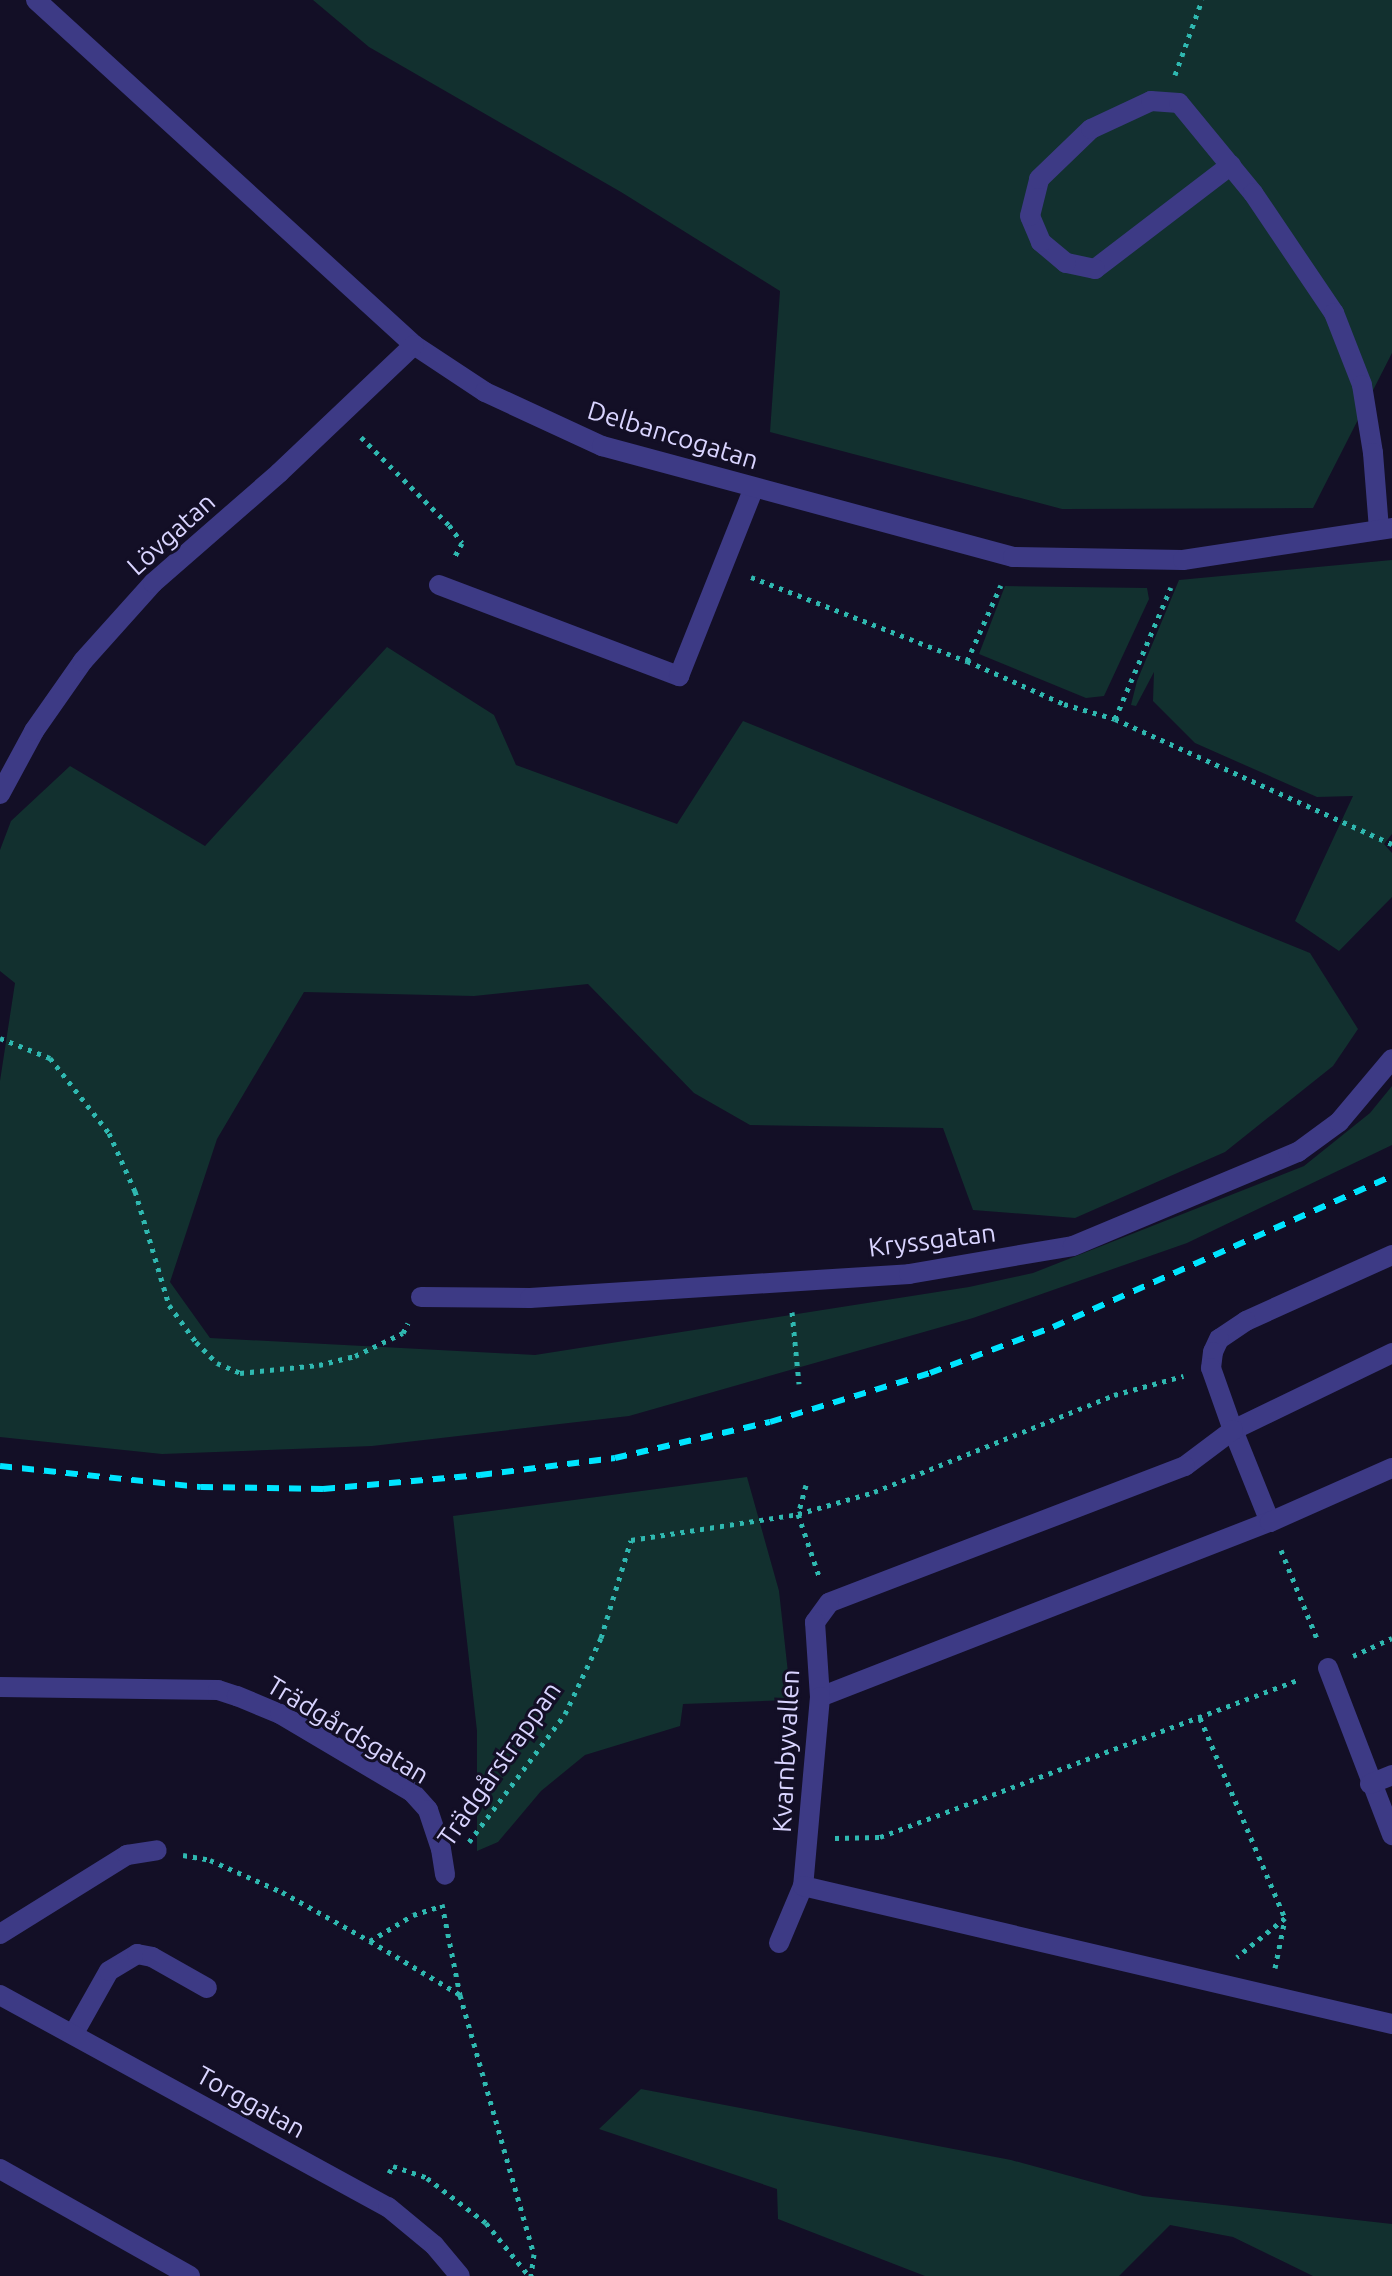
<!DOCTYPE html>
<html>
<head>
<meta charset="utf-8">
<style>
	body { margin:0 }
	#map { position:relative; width:1392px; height:2276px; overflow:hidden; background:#130f26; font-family:Ubuntu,sans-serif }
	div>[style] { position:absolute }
	.green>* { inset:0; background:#12302f }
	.path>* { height:5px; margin-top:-2.5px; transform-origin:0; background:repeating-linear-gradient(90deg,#2fb8b0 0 4px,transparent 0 10px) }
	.lane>* { height:20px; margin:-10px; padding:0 10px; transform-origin:10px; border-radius:10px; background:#3d3a85 }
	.street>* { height:20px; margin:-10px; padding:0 10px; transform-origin:10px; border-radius:10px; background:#3d3a85 }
	.rail>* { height:6px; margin-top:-3px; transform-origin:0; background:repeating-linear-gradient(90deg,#00e5ff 0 12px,transparent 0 22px) }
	span { translate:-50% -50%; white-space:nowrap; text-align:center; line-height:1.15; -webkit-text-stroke:6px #130f26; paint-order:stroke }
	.street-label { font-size:26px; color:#d9d4ff }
</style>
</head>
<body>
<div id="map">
	<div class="green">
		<i style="clip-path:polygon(313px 0,1392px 0,1392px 353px,1313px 508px,1062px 509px,770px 432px,780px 291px,621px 192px,369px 47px)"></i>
		<i style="clip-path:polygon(1392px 560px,1392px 834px,1384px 844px,1392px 853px,1392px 897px,1339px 951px,1295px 921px,1353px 796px,1317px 797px,1195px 743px,1153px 701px,1154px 672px,1136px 706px,1131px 705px,1137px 681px,1179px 580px)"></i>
		<i style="clip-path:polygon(1005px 586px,1147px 588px,1149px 599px,1104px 696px,1086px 698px,979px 654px)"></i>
		<i style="clip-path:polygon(387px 647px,494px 715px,516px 765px,677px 824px,743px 721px,1310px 953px,1358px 1029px,1333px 1066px,1225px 1152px,1075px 1218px,973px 1210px,943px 1128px,750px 1125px,694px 1093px,588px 984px,474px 996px,304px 992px,217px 1139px,170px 1282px,210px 1338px,535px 1355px,969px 1287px,1033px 1273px,1304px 1166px,1370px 1113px,1392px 1086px,1392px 1145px,1187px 1243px,973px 1318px,629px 1416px,372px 1446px,162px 1454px,0 1437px,0 1081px,15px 983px,0 971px,0 850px,11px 821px,70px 766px,205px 846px)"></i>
		<i style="clip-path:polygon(747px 1477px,779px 1591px,791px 1700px,683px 1704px,680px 1726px,585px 1755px,541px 1791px,498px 1842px,477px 1851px,477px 1731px,453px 1516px)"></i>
		<i style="clip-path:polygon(641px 2089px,1011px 2160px,1143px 2196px,1392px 2224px,1392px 2276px,1313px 2276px,1233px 2237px,1170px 2225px,1119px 2276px,925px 2276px,778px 2219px,777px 2189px,599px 2129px)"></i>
	</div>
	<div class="path">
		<i style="left:1175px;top:75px;width:80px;rotate:-70.2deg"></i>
		<i style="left:361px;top:437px;width:124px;rotate:45deg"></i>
		<i style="left:449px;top:525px;width:22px;rotate:54deg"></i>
		<i style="left:462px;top:543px;width:19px;rotate:118deg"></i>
		<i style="left:751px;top:577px;width:232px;rotate:21.3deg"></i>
		<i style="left:967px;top:661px;width:106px;rotate:23.9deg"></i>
		<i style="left:1064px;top:704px;width:53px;rotate:16.4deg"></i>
		<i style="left:1115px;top:719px;width:304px;rotate:24.3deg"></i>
		<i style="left:967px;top:661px;width:83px;rotate:-65.9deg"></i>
		<i style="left:1115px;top:719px;width:143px;rotate:-67deg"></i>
		<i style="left:0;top:1038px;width:54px;rotate:21.8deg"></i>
		<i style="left:50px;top:1058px;width:95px;rotate:51.8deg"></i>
		<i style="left:109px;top:1133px;width:64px;rotate:65.9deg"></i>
		<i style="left:135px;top:1191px;width:119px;rotate:73.4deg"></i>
		<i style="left:169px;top:1305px;width:46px;rotate:53.9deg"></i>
		<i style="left:196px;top:1342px;width:30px;rotate:45deg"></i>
		<i style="left:217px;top:1363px;width:25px;rotate:23deg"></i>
		<i style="left:240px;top:1373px;width:79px;rotate:-5.8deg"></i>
		<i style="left:319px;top:1365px;width:37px;rotate:-14deg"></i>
		<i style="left:355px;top:1356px;width:53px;rotate:-25.6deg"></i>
		<i style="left:403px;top:1333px;width:11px;rotate:-63deg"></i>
		<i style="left:792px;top:1312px;width:72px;rotate:84.4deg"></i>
		<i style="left:806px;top:1485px;width:30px;rotate:105deg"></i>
		<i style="left:798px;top:1514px;width:65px;rotate:71.3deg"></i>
		<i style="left:1281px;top:1550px;width:98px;rotate:67.9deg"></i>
		<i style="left:1353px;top:1656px;width:43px;rotate:-24.8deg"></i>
		<i style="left:1200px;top:1718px;width:217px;rotate:67deg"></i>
		<i style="left:1285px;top:1918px;width:62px;rotate:140.9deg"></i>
		<i style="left:835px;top:1838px;width:45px;rotate:-1.3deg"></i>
		<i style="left:880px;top:1837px;width:449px;rotate:-20.6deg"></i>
		<i style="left:469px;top:1842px;width:160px;rotate:-53.1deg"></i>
		<i style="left:565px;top:1714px;width:84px;rotate:-64.7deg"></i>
		<i style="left:601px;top:1638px;width:102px;rotate:-73deg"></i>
		<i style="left:631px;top:1540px;width:169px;rotate:-8.8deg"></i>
		<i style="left:798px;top:1514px;width:79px;rotate:-16.1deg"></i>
		<i style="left:874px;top:1492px;width:259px;rotate:-22deg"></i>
		<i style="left:1114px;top:1395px;width:72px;rotate:-15.4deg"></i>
		<i style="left:183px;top:1855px;width:27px;rotate:10deg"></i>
		<i style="left:210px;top:1860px;width:79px;rotate:24deg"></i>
		<i style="left:282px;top:1892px;width:101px;rotate:29.1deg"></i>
		<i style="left:370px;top:1941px;width:50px;rotate:-31.2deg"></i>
		<i style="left:413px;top:1915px;width:29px;rotate:-18deg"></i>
		<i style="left:442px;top:1904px;width:93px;rotate:78.8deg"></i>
		<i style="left:460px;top:1995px;width:269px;rotate:74.1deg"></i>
		<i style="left:534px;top:2254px;width:22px;rotate:98deg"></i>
		<i style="left:370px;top:1941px;width:104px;rotate:30.8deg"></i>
		<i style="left:1275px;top:1968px;width:50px;rotate:-78.5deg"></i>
		<i style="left:389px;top:2173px;width:8px;rotate:-60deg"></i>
		<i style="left:393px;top:2166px;width:36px;rotate:19deg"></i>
		<i style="left:427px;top:2178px;width:74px;rotate:37.3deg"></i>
		<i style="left:486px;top:2223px;width:68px;rotate:50.9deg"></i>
	</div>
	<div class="lane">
		<i style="left:1231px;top:165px;width:171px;rotate:142.6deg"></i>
		<i style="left:1095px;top:269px;width:30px;rotate:-168deg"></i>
		<i style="left:1066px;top:263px;width:33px;rotate:-140deg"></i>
		<i style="left:1041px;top:242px;width:28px;rotate:-113deg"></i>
		<i style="left:1030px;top:216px;width:38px;rotate:-76deg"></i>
		<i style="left:1039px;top:179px;width:72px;rotate:-43.9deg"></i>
		<i style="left:1091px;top:129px;width:66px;rotate:-25deg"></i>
		<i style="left:1151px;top:101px;width:28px;rotate:4deg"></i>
		<i style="left:1179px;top:103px;width:117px;rotate:50.6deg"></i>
		<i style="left:1253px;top:193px;width:145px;rotate:56deg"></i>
		<i style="left:1334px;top:313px;width:77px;rotate:68.7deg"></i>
		<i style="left:1362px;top:385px;width:69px;rotate:80.8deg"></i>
		<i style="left:1373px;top:453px;width:76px;rotate:85.5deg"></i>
		<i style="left:439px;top:585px;width:257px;rotate:20.8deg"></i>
		<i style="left:679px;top:676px;width:202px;rotate:-68.3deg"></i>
		<i style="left:1270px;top:1522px;width:99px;rotate:-111.9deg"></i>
		<i style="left:1233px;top:1430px;width:177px;rotate:-25.8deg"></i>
		<i style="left:820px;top:1697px;width:483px;rotate:-21.3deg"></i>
		<i style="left:1270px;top:1522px;width:133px;rotate:-23.9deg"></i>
		<i style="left:0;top:1934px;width:150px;rotate:-31.9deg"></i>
		<i style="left:127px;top:1855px;width:30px;rotate:-9deg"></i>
		<i style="left:779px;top:1943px;width:62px;rotate:-67.2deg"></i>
		<i style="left:74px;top:2033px;width:71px;rotate:-60.6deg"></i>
		<i style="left:109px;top:1971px;width:33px;rotate:-31deg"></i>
		<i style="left:137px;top:1954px;width:15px;rotate:11deg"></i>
		<i style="left:152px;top:1957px;width:63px;rotate:29.4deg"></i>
		<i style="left:0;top:2169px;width:218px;rotate:29.4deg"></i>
	</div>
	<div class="street">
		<i style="left:36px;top:0;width:512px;rotate:42.39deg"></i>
		<i style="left:414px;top:345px;width:85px;rotate:33.5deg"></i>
		<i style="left:485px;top:392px;width:129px;rotate:24.8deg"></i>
		<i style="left:602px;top:446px;width:426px;rotate:15.1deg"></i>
		<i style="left:1013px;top:557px;width:170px;rotate:1deg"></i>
		<i style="left:1183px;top:560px;width:211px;rotate:-8.7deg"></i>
		<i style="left:0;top:794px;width:72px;rotate:-61.6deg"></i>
		<i style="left:34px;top:731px;width:85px;rotate:-55deg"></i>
		<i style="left:83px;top:661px;width:105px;rotate:-48.1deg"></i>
		<i style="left:153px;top:583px;width:167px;rotate:-41.1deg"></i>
		<i style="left:279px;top:473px;width:186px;rotate:-43.5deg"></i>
		<i style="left:1392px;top:1255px;width:160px;rotate:155.7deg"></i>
		<i style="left:1246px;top:1321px;width:32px;rotate:146deg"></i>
		<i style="left:1219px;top:1339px;width:14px;rotate:115deg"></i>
		<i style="left:1213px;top:1352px;width:16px;rotate:97deg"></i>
		<i style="left:1211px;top:1368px;width:66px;rotate:70.5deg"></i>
		<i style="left:1233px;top:1430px;width:60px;rotate:143.1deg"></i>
		<i style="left:1185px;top:1466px;width:381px;rotate:159deg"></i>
		<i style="left:829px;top:1603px;width:24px;rotate:126deg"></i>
		<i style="left:815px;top:1622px;width:75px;rotate:86.2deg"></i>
		<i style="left:820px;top:1697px;width:190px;rotate:95.1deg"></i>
		<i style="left:803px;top:1886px;width:605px;rotate:13.19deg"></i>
		<i style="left:421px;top:1297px;width:109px;rotate:0.5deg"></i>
		<i style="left:530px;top:1298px;width:380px;rotate:-3.6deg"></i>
		<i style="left:909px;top:1274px;width:166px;rotate:-9.7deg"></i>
		<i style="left:1073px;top:1246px;width:244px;rotate:-22.7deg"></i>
		<i style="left:1298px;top:1152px;width:51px;rotate:-36.2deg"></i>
		<i style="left:1339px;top:1122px;width:82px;rotate:-49.9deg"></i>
		<i style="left:1328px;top:1668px;width:179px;rotate:69deg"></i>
		<i style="left:0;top:1687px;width:218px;rotate:0.8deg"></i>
		<i style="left:218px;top:1690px;width:20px;rotate:18deg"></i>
		<i style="left:237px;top:1696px;width:47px;rotate:22.7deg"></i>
		<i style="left:280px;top:1714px;width:153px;rotate:30.6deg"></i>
		<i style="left:412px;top:1792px;width:24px;rotate:48deg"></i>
		<i style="left:428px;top:1810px;width:41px;rotate:71.6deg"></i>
		<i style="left:441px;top:1849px;width:26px;rotate:81deg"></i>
		<i style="left:1370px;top:1784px;width:24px;rotate:-22deg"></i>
		<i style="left:0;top:1995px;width:442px;rotate:28.7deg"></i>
		<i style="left:388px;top:2207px;width:60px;rotate:39.6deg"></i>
		<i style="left:434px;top:2245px;width:40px;rotate:50deg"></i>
	</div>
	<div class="rail">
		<i style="left:0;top:1466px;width:202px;rotate:6deg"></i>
		<i style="left:201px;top:1487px;width:122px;rotate:0.9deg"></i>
		<i style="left:323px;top:1489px;width:158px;rotate:-5.1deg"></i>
		<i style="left:480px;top:1475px;width:136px;rotate:-7.2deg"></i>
		<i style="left:615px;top:1458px;width:159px;rotate:-13.1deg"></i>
		<i style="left:770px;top:1422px;width:167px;rotate:-17deg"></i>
		<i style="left:930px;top:1373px;width:131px;rotate:-20.5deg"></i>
		<i style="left:1053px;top:1327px;width:371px;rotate:-24deg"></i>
	</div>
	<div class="street-label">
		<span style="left:673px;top:435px;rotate:17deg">Delbancogatan</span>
		<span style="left:171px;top:534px;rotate:-42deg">Lövgatan</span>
		<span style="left:932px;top:1240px;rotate:-7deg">Kryssgatan</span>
		<span style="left:348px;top:1730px;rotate:31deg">Trädgårdsgatan</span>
		<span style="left:786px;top:1751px;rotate:-87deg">Kvarnbyvallen</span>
		<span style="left:499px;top:1764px;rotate:-55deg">Trädgårstrappan</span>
		<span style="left:251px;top:2102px;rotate:29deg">Torggatan</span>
	</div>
</div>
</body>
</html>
